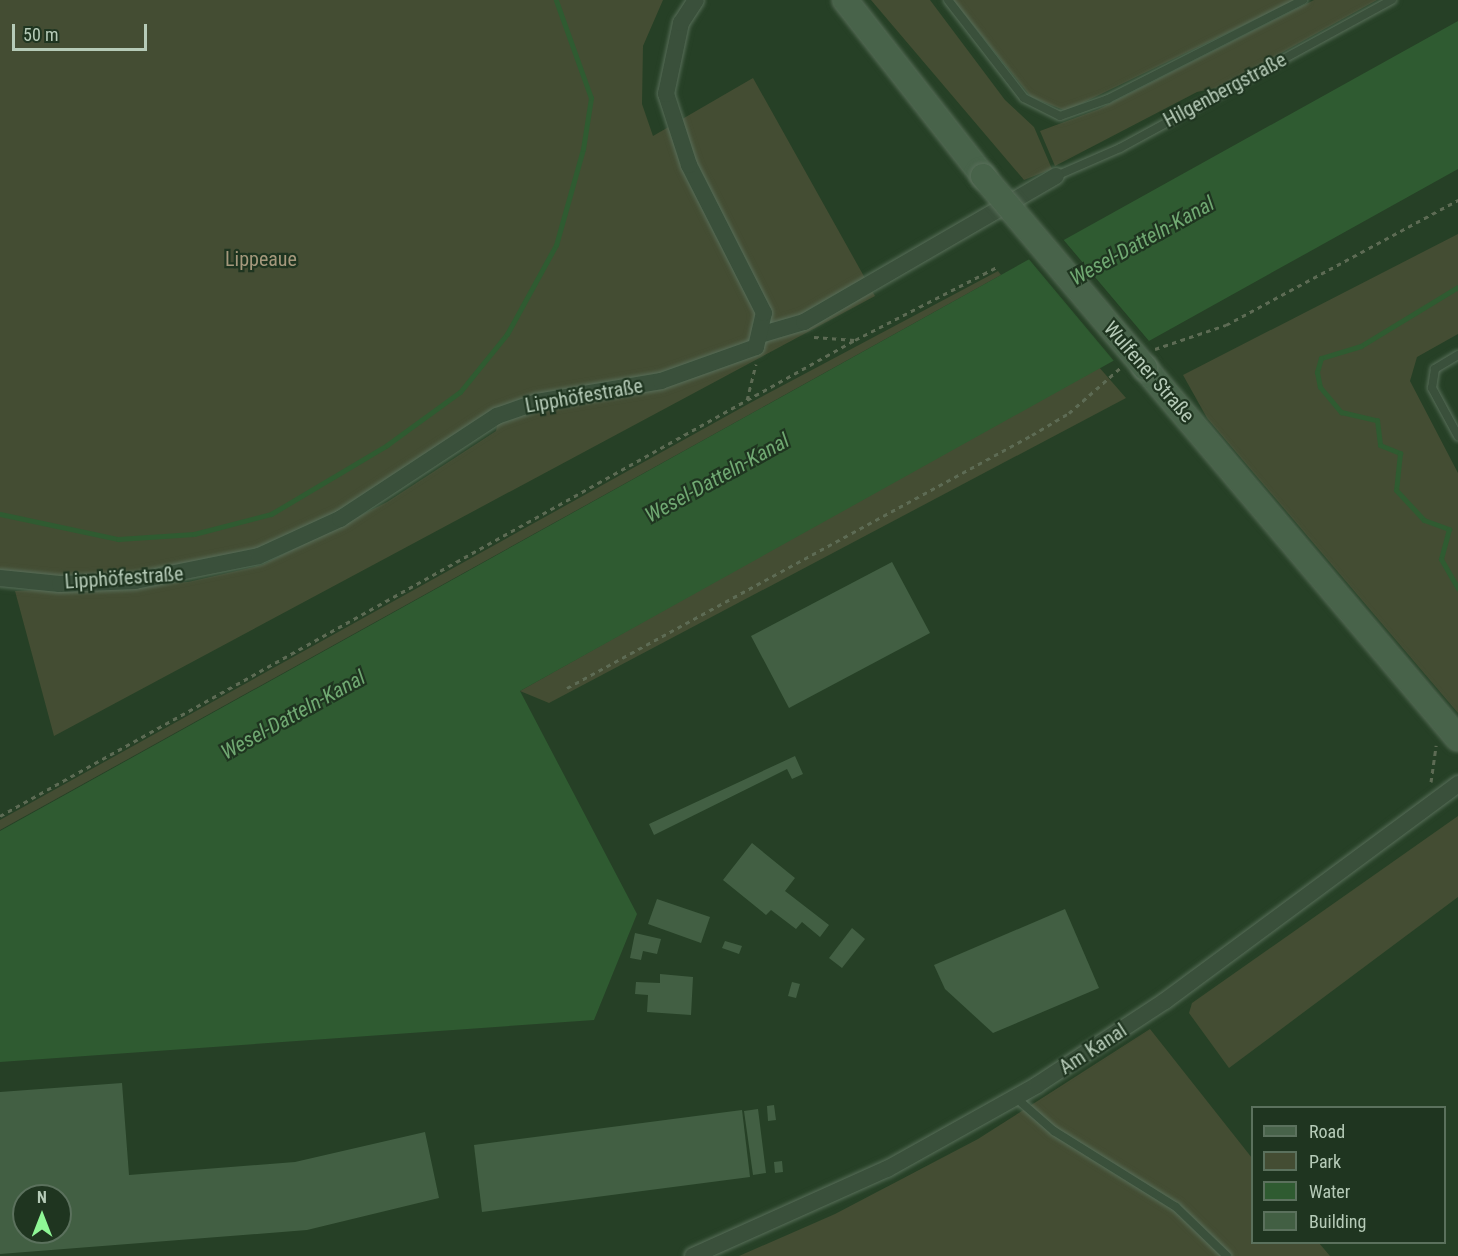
<!DOCTYPE html>
<html>
<head>
<meta charset="utf-8">
<style>
	body { margin:0 }
	#map { position:relative; width:1458px; height:1256px; overflow:hidden; background:#264026; font-family:"Roboto Condensed",sans-serif }
	div>[style] { position:absolute }
	.green>* { inset:0; background:#444d33 }
	.water>* { inset:0; background:#2f5b31 }
	.pier>* { inset:0; background:#264026 }
	.stream>* { height:5px; margin:-2.5px; padding:0 2.5px; transform-origin:2.5px; border-radius:2.5px; background:#2f5b31 }
	.building>* { inset:0; background:#425f43 }
	.path>* { height:3px; margin-top:-1.5px; transform-origin:0; background:repeating-linear-gradient(90deg,#5d6b54 0 4.5px,transparent 0 9px) }
	.roads { filter:drop-shadow(0 0 2px #586e59) drop-shadow(0 0 2px #586e59) }
	.service>* { height:8px; margin:-4px; padding:0 4px; transform-origin:4px; border-radius:4px; background:#3a503b }
	.minor>* { height:16px; margin:-8px; padding:0 8px; transform-origin:8px; border-radius:8px; background:#3a503b }
	.secondary>* { height:24px; margin:-12px; padding:0 12px; transform-origin:12px; border-radius:12px; background:#48634a }
	.bridges { filter:drop-shadow(0 0 2px #586e59) drop-shadow(0 0 2px #586e59) }
	.secondary-bridge>* { height:24px; margin:-12px; padding:0 12px; transform-origin:12px; border-radius:12px; background:#48634a }
	span { translate:-50% -50%; white-space:nowrap; text-align:center; line-height:1.15; -webkit-text-stroke:4.5px #1f3520; paint-order:stroke }
	.street-label { font-size:20px; color:#b6cbb8 }
	.park-label { font-size:20px; color:#a5987c }
	.water-label { font-size:21px; color:#70a972; font-style:italic }
	.legend { position:absolute; left:1251px; top:1106px; width:195px; height:138px; box-sizing:border-box; background:#1f3520; border:2px solid #5b715d; margin:0; padding:8px 10px; list-style:none; font-size:18px; color:#b6cbb8 }
	.legend li { display:flex; align-items:center; gap:12px; height:30px }
	.legend b { width:30px; border:2px solid #5b715d }
	.north { position:absolute; left:12px; top:1184px; width:60px; height:60px; box-sizing:border-box; background:#1f3520; border:2px solid #5b715d; border-radius:50%; rotate:0deg; font-size:16px; font-weight:700; line-height:24px; text-align:center; color:#b6cbb8 }
	.north::after { content:''; display:block; margin:auto; width:21px; height:27px; background:#8ff796; clip-path:polygon(50% 0,100% 100%,50% 72%,0 100%) }
	.scale { position:absolute; left:12px; top:24px; width:135px; height:27px; box-sizing:border-box; border:3px solid #b6cbb8; border-top:0; padding-left:8px; font-size:18px; line-height:21px; white-space:nowrap; color:#b6cbb8; -webkit-text-stroke:4px #1f3520; paint-order:stroke }
</style>
</head>
<body>
<div id="map">
	<div class="green">
		<i style="clip-path:polygon(0 0,663px 0,643px 46px,642px 104px,653px 136px,753px 78px,875px 296px,54px 736px,15px 591px,188px 582px,262px 565px,387px 502px,496px 431px,500px 408px,287px 546px,200px 574px,0 577px)"></i>
		<i style="clip-path:polygon(871px 0,930px 0,1005px 100px,1034px 127px,1052px 169px,1024px 180px)"></i>
		<i style="clip-path:polygon(953px 0,1295px 0,1066px 111px,1031px 97px)"></i>
		<i style="clip-path:polygon(1314px 0,1377px 0,1220px 87px,1197px 92px,1055px 166px,1040px 131px,1099px 109px)"></i>
		<i style="clip-path:polygon(1458px 234px,1458px 334px,1417px 357px,1410px 381px,1458px 473px,1458px 713px,1207px 418px,1183px 375px)"></i>
		<i style="clip-path:polygon(998px 271px,1001px 275px,0 830px,0 820px,750px 403px)"></i>
		<i style="clip-path:polygon(1098px 366px,1126px 398px,549px 703px,520px 691px)"></i>
		<i style="clip-path:polygon(1458px 816px,1458px 897px,1229px 1068px,1189px 1013px,1192px 1003px)"></i>
		<i style="clip-path:polygon(1150px 1029px,1252px 1158px,1252px 1242px,1319px 1243px,1330px 1256px,739px 1256px,835px 1214px,978px 1139px)"></i>
	</div>
	<div class="water">
		<i style="clip-path:polygon(1458px 21px,1458px 169px,520px 691px,637px 914px,594px 1020px,0 1062px,0 831px)"></i>
	</div>
	<div class="pier">
		<i style="clip-path:polygon(1062px 238px,1149px 341px,1114px 361px,1027px 257px)"></i>
	</div>
	<div class="stream">
		<i style="left:1458px;top:287px;width:114px;rotate:148.7deg"></i>
		<i style="left:1361px;top:346px;width:42px;rotate:163.3deg"></i>
		<i style="left:1321px;top:358px;width:15px;rotate:106deg"></i>
		<i style="left:1317px;top:372px;width:15px;rotate:79deg"></i>
		<i style="left:1320px;top:387px;width:33px;rotate:50deg"></i>
		<i style="left:1341px;top:412px;width:37px;rotate:13deg"></i>
		<i style="left:1377px;top:420px;width:25px;rotate:83deg"></i>
		<i style="left:1380px;top:445px;width:22px;rotate:22deg"></i>
		<i style="left:1400px;top:453px;width:37px;rotate:96deg"></i>
		<i style="left:1396px;top:490px;width:41px;rotate:47deg"></i>
		<i style="left:1424px;top:520px;width:27px;rotate:20deg"></i>
		<i style="left:1449px;top:529px;width:31px;rotate:105deg"></i>
		<i style="left:1441px;top:559px;width:34px;rotate:60deg"></i>
		<i style="left:0;top:514px;width:121px;rotate:12deg"></i>
		<i style="left:118px;top:539px;width:76px;rotate:-3.8deg"></i>
		<i style="left:194px;top:534px;width:80px;rotate:-14.6deg"></i>
		<i style="left:271px;top:514px;width:135px;rotate:-30.7deg"></i>
		<i style="left:387px;top:445px;width:90px;rotate:-36deg"></i>
		<i style="left:460px;top:392px;width:75px;rotate:-51deg"></i>
		<i style="left:507px;top:334px;width:102px;rotate:-61.2deg"></i>
		<i style="left:556px;top:245px;width:100px;rotate:-74.3deg"></i>
		<i style="left:583px;top:149px;width:52px;rotate:-81.1deg"></i>
		<i style="left:591px;top:98px;width:104px;rotate:-109.7deg"></i>
	</div>
	<div class="building">
		<i style="clip-path:polygon(892px 562px,930px 633px,789px 708px,751px 636px)"></i>
		<i style="clip-path:polygon(795px 756px,803px 774px,792px 779px,787px 769px,654px 835px,649px 824px)"></i>
		<i style="clip-path:polygon(752px 843px,795px 878px,785px 891px,829px 925px,820px 937px,802px 922px,796px 929px,771px 910px,766px 915px,723px 880px)"></i>
		<i style="clip-path:polygon(657px 899px,710px 917px,701px 943px,648px 924px)"></i>
		<i style="clip-path:polygon(1065px 909px,1099px 988px,993px 1033px,945px 989px,934px 965px)"></i>
		<i style="clip-path:polygon(852px 928px,865px 939px,842px 968px,829px 958px)"></i>
		<i style="clip-path:polygon(635px 933px,661px 939px,657px 954px,643px 951px,641px 960px,630px 958px)"></i>
		<i style="clip-path:polygon(725px 941px,742px 946px,739px 954px,722px 948px)"></i>
		<i style="clip-path:polygon(660px 974px,693px 977px,691px 1015px,647px 1012px,648px 995px,635px 994px,636px 982px,660px 983px)"></i>
		<i style="clip-path:polygon(792px 982px,800px 984px,796px 998px,788px 996px)"></i>
		<i style="clip-path:polygon(evenodd,122px 1083px,129px 1175px,295px 1162px,425px 1132px,439px 1198px,307px 1230px,0 1254px,0 1092px,122px 1083px,24px 1196px,60px 1196px,60px 1232px,24px 1232px,24px 1196px)"></i>
		<i style="clip-path:polygon(774px 1105px,776px 1120px,768px 1121px,767px 1106px)"></i>
		<i style="clip-path:polygon(758px 1109px,766px 1173px,753px 1175px,744px 1111px)"></i>
		<i style="clip-path:polygon(742px 1110px,750px 1177px,482px 1212px,474px 1145px)"></i>
		<i style="clip-path:polygon(782px 1161px,783px 1172px,775px 1173px,774px 1162px)"></i>
	</div>
	<div class="path">
		<i style="left:814px;top:337px;width:41px;rotate:4.2deg"></i>
		<i style="left:1155px;top:349px;width:75px;rotate:-18.7deg"></i>
		<i style="left:1226px;top:325px;width:264px;rotate:-28.3deg"></i>
		<i style="left:747px;top:400px;width:37px;rotate:-76deg"></i>
		<i style="left:567px;top:688px;width:529px;rotate:-28.55deg"></i>
		<i style="left:1032px;top:435px;width:43px;rotate:-30.7deg"></i>
		<i style="left:1069px;top:413px;width:68px;rotate:-41.4deg"></i>
		<i style="left:1431px;top:782px;width:37px;rotate:-82deg"></i>
		<i style="left:0;top:816px;width:979px;rotate:-29.11deg"></i>
		<i style="left:855px;top:340px;width:160px;rotate:-27.2deg"></i>
	</div>
	<div class="roads">
		<div class="service">
			<i style="left:948px;top:0;width:124px;rotate:52.2deg"></i>
			<i style="left:1024px;top:98px;width:40px;rotate:26.6deg"></i>
			<i style="left:1060px;top:116px;width:51px;rotate:-19.5deg"></i>
			<i style="left:1108px;top:99px;width:219px;rotate:-26.9deg"></i>
			<i style="left:1056px;top:176px;width:70px;rotate:-23.6deg"></i>
			<i style="left:1120px;top:148px;width:310px;rotate:-28.6deg"></i>
			<i style="left:1458px;top:355px;width:27px;rotate:149deg"></i>
			<i style="left:1435px;top:369px;width:19px;rotate:99deg"></i>
			<i style="left:1432px;top:388px;width:55px;rotate:61.6deg"></i>
			<i style="left:1015px;top:1097px;width:52px;rotate:41.1deg"></i>
			<i style="left:1054px;top:1131px;width:144px;rotate:31.9deg"></i>
			<i style="left:1176px;top:1207px;width:71px;rotate:43.9deg"></i>
		</div>
		<div class="minor">
			<i style="left:763px;top:334px;width:43px;rotate:-16.3deg"></i>
			<i style="left:804px;top:322px;width:291px;rotate:-30.1deg"></i>
			<i style="left:0;top:578px;width:60px;rotate:5.7deg"></i>
			<i style="left:60px;top:584px;width:75px;rotate:-2.3deg"></i>
			<i style="left:135px;top:581px;width:126px;rotate:-11.4deg"></i>
			<i style="left:259px;top:556px;width:89px;rotate:-24.6deg"></i>
			<i style="left:340px;top:519px;width:188px;rotate:-33.3deg"></i>
			<i style="left:497px;top:416px;width:42px;rotate:-19.3deg"></i>
			<i style="left:537px;top:402px;width:126px;rotate:-9.6deg"></i>
			<i style="left:661px;top:381px;width:101px;rotate:-19.7deg"></i>
			<i style="left:756px;top:347px;width:35px;rotate:-77deg"></i>
			<i style="left:764px;top:313px;width:166px;rotate:-116.9deg"></i>
			<i style="left:689px;top:165px;width:75px;rotate:-107.9deg"></i>
			<i style="left:666px;top:94px;width:73px;rotate:-78.1deg"></i>
			<i style="left:681px;top:23px;width:27px;rotate:-57deg"></i>
			<i style="left:693px;top:1256px;width:213px;rotate:-24.2deg"></i>
			<i style="left:887px;top:1169px;width:172px;rotate:-29.2deg"></i>
			<i style="left:1037px;top:1085px;width:153px;rotate:-33.3deg"></i>
			<i style="left:1165px;top:1001px;width:365px;rotate:-36.5deg"></i>
		</div>
		<div class="secondary">
			<i style="left:845px;top:0;width:224px;rotate:51.9deg"></i>
			<i style="left:1145px;top:368px;width:485px;rotate:49.8deg"></i>
		</div>
	</div>
	<div class="bridges">
		<div class="secondary-bridge">
			<i style="left:983px;top:176px;width:251px;rotate:49.8deg"></i>
		</div>
	</div>
	<div class="street-label">
		<span style="left:1225px;top:90px;rotate:-28deg">Hilgenbergstraße</span>
		<span style="left:1149px;top:372px;rotate:49deg">Wulfener Straße</span>
		<span style="left:584px;top:396px;rotate:-10deg">Lipphöfestraße</span>
		<span style="left:124px;top:578px;rotate:-4deg">Lipphöfestraße</span>
		<span style="left:1093px;top:1049px;rotate:-33deg">Am Kanal</span>
	</div>
	<div class="park-label">
		<span style="left:261px;top:259px">Lippeaue</span>
	</div>
	<div class="water-label">
		<span style="left:1142px;top:241px;rotate:-29deg">Wesel-Datteln-Kanal</span>
		<span style="left:717px;top:478px;rotate:-29deg">Wesel-Datteln-Kanal</span>
		<span style="left:293px;top:715px;rotate:-29deg">Wesel-Datteln-Kanal</span>
	</div>
	<ul class="legend">
	<li><b style="height:8px;background:#48634a"></b>Road</li>
	<li><b style="height:16px;background:#444d33"></b>Park</li>
	<li><b style="height:16px;background:#2f5b31"></b>Water</li>
	<li><b style="height:16px;background:#425f43"></b>Building</li>
	</ul>
	<div class="north">N</div>
	<div class="scale">50 m</div>
</div>
</body>
</html>
